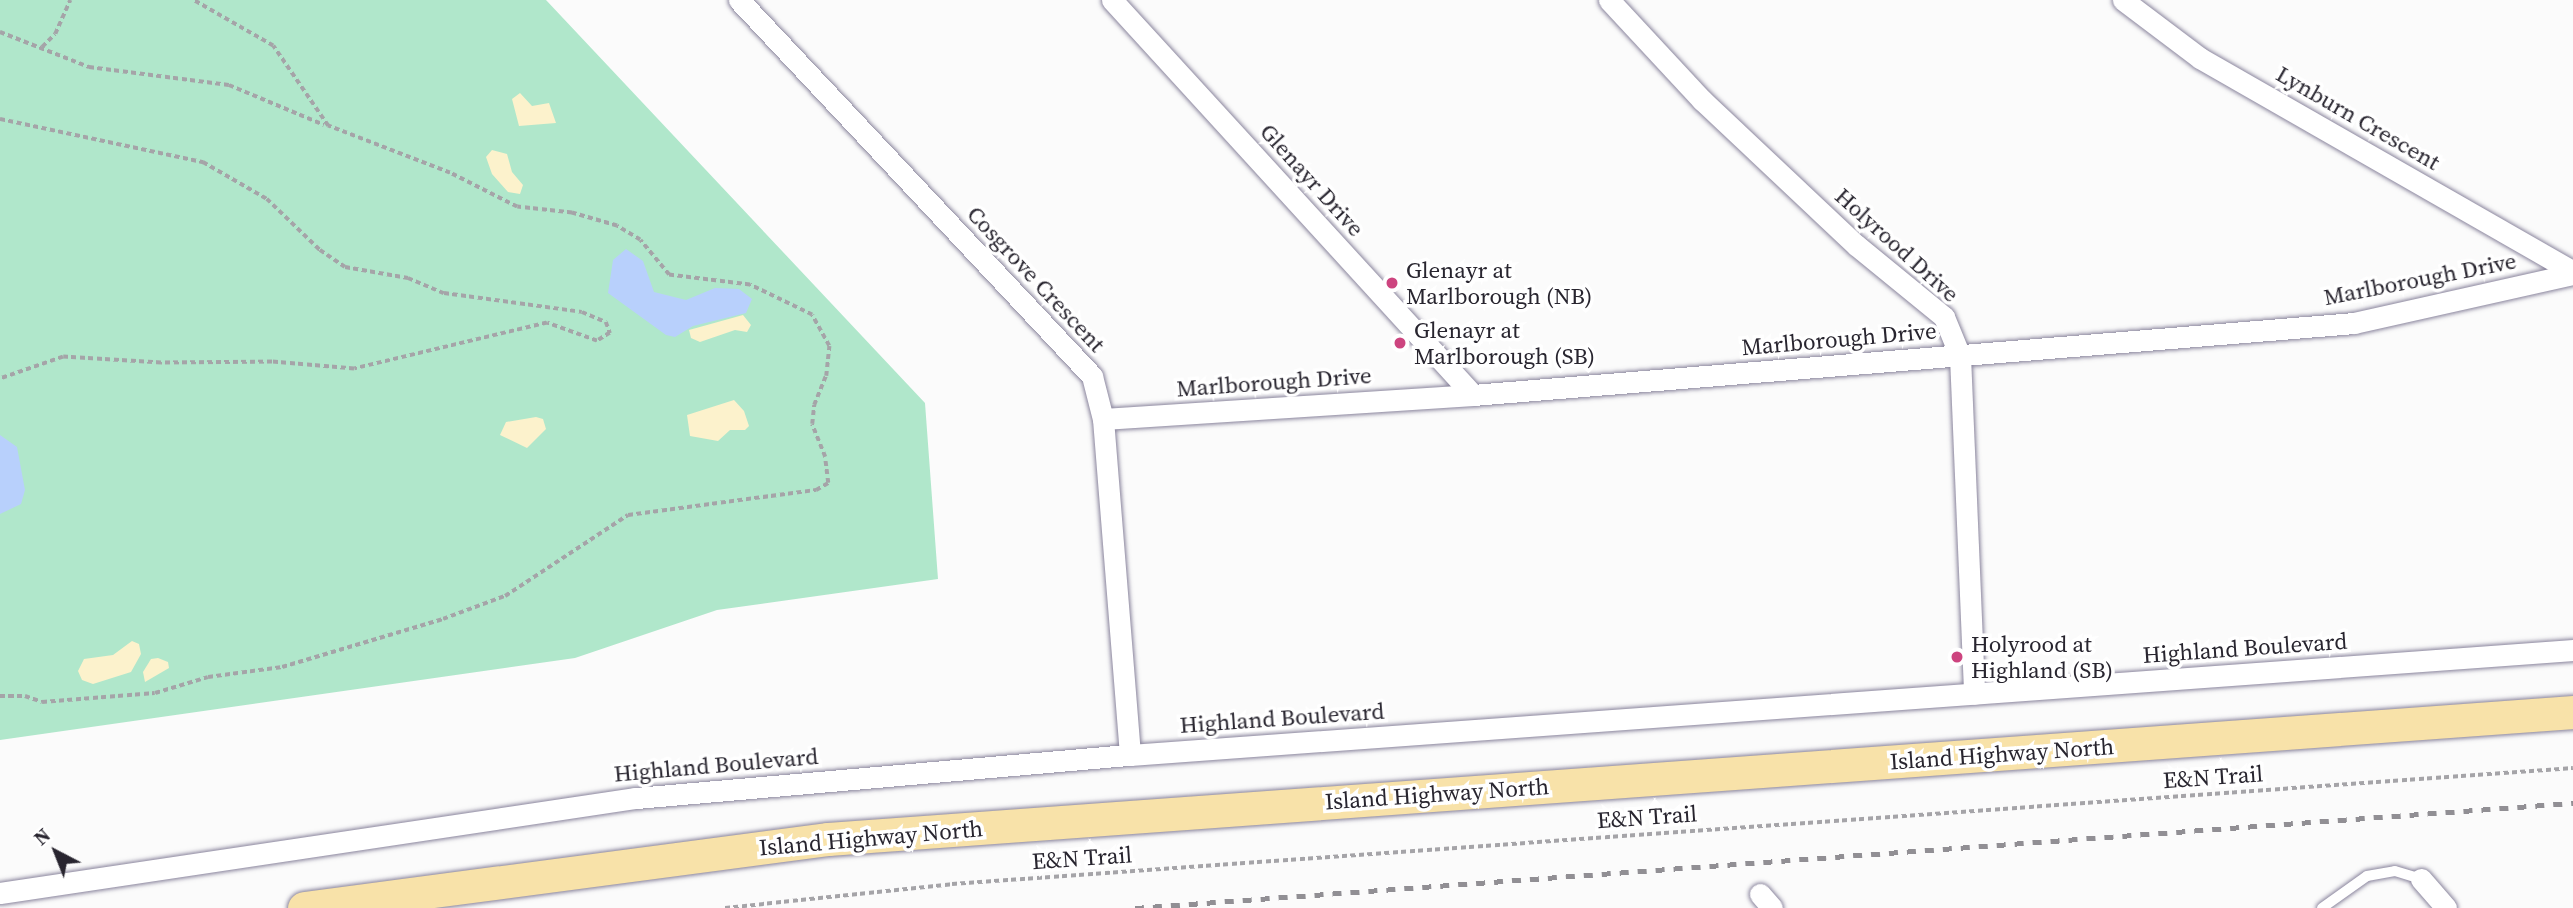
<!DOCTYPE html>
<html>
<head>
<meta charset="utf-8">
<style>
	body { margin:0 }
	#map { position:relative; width:2573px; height:908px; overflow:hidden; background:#fbfbfb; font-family:"Source Serif 4",serif }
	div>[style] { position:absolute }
	.green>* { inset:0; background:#b0e7cb }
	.sand>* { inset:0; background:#fcf2cc }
	.water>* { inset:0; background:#b8d0fc }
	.path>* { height:3.5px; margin-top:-1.75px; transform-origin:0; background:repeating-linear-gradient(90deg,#a5a4a8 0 5px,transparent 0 8.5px) }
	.roads { filter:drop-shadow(0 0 2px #8a859d) drop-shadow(0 0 2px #8a859d) }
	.service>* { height:10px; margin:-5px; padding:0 5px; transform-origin:5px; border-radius:5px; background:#fff }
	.minor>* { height:21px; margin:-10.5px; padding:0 10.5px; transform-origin:10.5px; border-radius:10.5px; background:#fff }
	.primary>* { height:33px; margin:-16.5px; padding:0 16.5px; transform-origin:16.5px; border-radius:16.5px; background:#f8e2a9 }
	.rail>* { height:5px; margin-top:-2.5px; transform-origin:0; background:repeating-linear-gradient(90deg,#918f94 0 9px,transparent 0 18px) }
	.dots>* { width:19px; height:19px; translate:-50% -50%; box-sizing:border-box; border:4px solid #fff; border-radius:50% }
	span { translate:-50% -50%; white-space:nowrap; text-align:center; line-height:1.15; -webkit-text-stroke:7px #fff; paint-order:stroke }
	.street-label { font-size:23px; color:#28252f }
	.poi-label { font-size:23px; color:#28252f }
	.left { translate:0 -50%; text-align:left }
	.north { position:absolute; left:21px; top:817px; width:70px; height:70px; -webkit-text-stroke:5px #fff; paint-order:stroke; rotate:318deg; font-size:19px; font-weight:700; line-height:28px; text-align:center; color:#28252f }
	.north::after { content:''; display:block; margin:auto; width:24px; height:32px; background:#28252f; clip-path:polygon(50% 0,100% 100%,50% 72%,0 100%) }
</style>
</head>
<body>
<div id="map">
	<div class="green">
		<i style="clip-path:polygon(0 0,546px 0,925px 403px,938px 579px,717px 610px,575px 658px,0 740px)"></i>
	</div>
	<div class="sand">
		<i style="clip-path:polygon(520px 93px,532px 106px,549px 103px,556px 123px,519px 126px,512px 99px)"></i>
		<i style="clip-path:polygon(492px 150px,507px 154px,512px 172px,523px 185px,520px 194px,508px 192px,492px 174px,486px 157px)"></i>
		<i style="clip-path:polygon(743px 315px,751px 325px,747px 332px,735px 330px,700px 342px,691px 338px,689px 330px)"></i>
		<i style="clip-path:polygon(734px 400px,744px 411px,749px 426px,745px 430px,730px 430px,718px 441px,690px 436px,687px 415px)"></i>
		<i style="clip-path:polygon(536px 417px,543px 419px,546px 429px,527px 448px,500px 435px,506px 422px)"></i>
		<i style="clip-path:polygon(132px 641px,139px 644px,141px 654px,131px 672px,93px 684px,82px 680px,78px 671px,84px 659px,113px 655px)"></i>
		<i style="clip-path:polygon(158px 658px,168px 662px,169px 668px,145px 682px,143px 672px,151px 659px)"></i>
	</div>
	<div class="water">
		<i style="clip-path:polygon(626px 249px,643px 261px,654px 292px,686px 300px,715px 288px,739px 289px,752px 299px,746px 313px,693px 326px,675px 337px,666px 335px,608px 293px,613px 260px)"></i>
		<i style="clip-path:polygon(0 435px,17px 447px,25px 490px,21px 504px,0 514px)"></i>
	</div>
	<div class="path">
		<i style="left:0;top:32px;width:96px;rotate:21.5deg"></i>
		<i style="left:89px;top:67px;width:141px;rotate:7.3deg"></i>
		<i style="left:229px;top:85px;width:103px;rotate:22.8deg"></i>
		<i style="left:42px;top:47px;width:18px;rotate:-45deg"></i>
		<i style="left:55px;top:34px;width:37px;rotate:-66deg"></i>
		<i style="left:0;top:119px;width:208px;rotate:12deg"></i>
		<i style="left:203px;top:162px;width:74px;rotate:30deg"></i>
		<i style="left:267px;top:199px;width:74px;rotate:43.9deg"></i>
		<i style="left:320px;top:250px;width:30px;rotate:34deg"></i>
		<i style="left:345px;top:267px;width:64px;rotate:9.9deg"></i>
		<i style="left:408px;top:278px;width:39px;rotate:23deg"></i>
		<i style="left:444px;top:293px;width:139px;rotate:7.8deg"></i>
		<i style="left:582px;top:312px;width:26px;rotate:23deg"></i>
		<i style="left:606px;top:322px;width:12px;rotate:70deg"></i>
		<i style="left:610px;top:333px;width:15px;rotate:148deg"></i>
		<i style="left:597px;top:341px;width:53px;rotate:-160.2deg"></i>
		<i style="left:547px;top:323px;width:198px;rotate:166.6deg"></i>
		<i style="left:354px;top:369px;width:82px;rotate:-175.1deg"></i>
		<i style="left:272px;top:362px;width:111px;rotate:179.5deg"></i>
		<i style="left:161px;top:363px;width:98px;rotate:-176.5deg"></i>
		<i style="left:63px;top:357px;width:67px;rotate:160.8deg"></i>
		<i style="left:0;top:696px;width:25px"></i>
		<i style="left:25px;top:696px;width:18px;rotate:19deg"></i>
		<i style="left:42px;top:702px;width:113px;rotate:-4.6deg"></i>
		<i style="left:155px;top:693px;width:55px;rotate:-16.8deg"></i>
		<i style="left:208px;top:677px;width:75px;rotate:-7.7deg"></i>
		<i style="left:282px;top:667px;width:168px;rotate:-16.6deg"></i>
		<i style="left:443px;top:619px;width:66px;rotate:-20.4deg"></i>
		<i style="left:505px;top:596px;width:147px;rotate:-33.4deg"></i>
		<i style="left:628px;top:515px;width:190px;rotate:-7.6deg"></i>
		<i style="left:816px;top:490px;width:14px;rotate:-30deg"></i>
		<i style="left:828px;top:483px;width:26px;rotate:-97deg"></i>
		<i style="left:825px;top:457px;width:35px;rotate:-112deg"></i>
		<i style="left:812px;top:424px;width:19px;rotate:-84deg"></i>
		<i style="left:814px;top:405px;width:31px;rotate:-68deg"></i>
		<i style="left:826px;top:376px;width:30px;rotate:-84deg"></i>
		<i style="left:829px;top:346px;width:35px;rotate:-119deg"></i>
		<i style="left:812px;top:315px;width:69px;rotate:-154.2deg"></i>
		<i style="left:750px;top:285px;width:82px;rotate:-173deg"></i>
		<i style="left:669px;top:275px;width:45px;rotate:-129.6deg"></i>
		<i style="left:640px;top:240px;width:27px;rotate:-149deg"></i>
		<i style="left:617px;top:226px;width:47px;rotate:-163.9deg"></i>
		<i style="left:572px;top:213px;width:55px;rotate:-173.8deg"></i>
		<i style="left:517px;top:207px;width:75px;rotate:-153.1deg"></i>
		<i style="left:450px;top:173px;width:131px;rotate:-158.9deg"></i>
		<i style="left:328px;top:126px;width:97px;rotate:-124.5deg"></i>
		<i style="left:273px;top:46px;width:92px;rotate:-150.1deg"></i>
		<i style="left:725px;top:908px;width:228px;rotate:-6deg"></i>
		<i style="left:952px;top:884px;width:1625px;rotate:-4.09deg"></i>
	</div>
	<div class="roads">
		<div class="service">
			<i style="left:2322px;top:908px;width:55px;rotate:-35.4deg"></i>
			<i style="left:2367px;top:876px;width:28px;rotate:-10deg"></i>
			<i style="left:2395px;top:871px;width:27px;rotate:17deg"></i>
		</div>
		<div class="minor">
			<i style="left:739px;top:0;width:516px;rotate:46.81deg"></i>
			<i style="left:1092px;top:376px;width:44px;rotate:75.7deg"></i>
			<i style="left:1103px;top:419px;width:337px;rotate:85.4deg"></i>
			<i style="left:1112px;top:0;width:535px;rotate:47.58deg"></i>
			<i style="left:1609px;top:0;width:137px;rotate:47.1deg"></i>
			<i style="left:1702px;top:100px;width:212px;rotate:43.3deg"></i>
			<i style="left:1856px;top:245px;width:114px;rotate:39.3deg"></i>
			<i style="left:1944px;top:317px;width:42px;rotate:67.7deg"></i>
			<i style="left:1960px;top:356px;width:338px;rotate:87.6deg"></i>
			<i style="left:2123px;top:0;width:96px;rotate:37deg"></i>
			<i style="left:2200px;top:58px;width:430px;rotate:29.8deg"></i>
			<i style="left:1103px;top:419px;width:371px;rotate:-3.7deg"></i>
			<i style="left:1473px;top:395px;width:884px;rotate:-4.67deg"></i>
			<i style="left:2354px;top:323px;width:224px;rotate:-12.6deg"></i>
			<i style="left:2421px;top:879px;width:38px;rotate:49deg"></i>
			<i style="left:0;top:893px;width:643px;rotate:-8.5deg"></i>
			<i style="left:636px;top:798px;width:496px;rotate:-5deg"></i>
			<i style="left:1130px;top:755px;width:1447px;rotate:-4.16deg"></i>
			<i style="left:1760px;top:894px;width:18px;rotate:49deg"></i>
		</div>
		<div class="primary">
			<i style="left:304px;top:908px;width:529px;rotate:-7.5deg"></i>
			<i style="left:828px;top:839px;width:1750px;rotate:-4.16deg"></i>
		</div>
	</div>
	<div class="rail">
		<i style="left:1135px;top:908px;width:1442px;rotate:-4.18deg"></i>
	</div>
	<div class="dots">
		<i style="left:1392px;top:283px;background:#cd447f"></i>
		<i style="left:1400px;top:343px;background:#cd447f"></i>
		<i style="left:1957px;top:657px;background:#cd447f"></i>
	</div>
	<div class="street-label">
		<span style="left:2358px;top:118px;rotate:30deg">Lynburn Crescent</span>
		<span style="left:1312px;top:180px;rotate:48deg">Glenayr Drive</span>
		<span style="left:1897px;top:245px;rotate:42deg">Holyrood Drive</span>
		<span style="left:1036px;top:279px;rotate:47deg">Cosgrove Crescent</span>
		<span style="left:2420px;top:279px;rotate:-11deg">Marlborough Drive</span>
		<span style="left:1839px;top:339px;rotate:-5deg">Marlborough Drive</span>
		<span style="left:1274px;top:382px;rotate:-4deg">Marlborough Drive</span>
		<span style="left:2245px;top:648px;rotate:-4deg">Highland Boulevard</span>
		<span style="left:1282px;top:718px;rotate:-4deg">Highland Boulevard</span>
		<span style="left:2002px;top:754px;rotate:-4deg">Island Highway North</span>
		<span style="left:716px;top:765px;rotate:-5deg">Highland Boulevard</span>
		<span style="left:2213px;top:777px;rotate:-4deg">E&amp;N Trail</span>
		<span style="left:1437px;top:794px;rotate:-4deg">Island Highway North</span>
		<span style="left:1647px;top:817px;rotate:-4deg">E&amp;N Trail</span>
		<span style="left:871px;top:838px;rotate:-5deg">Island Highway North</span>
		<span style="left:1082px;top:858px;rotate:-4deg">E&amp;N Trail</span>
	</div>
	<div class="poi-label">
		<span class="left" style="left:1406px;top:283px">Glenayr at<br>Marlborough (NB)</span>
		<span class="left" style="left:1414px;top:343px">Glenayr at<br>Marlborough (SB)</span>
		<span class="left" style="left:1971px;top:657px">Holyrood at<br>Highland (SB)</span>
	</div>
	<div class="north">N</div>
</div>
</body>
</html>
